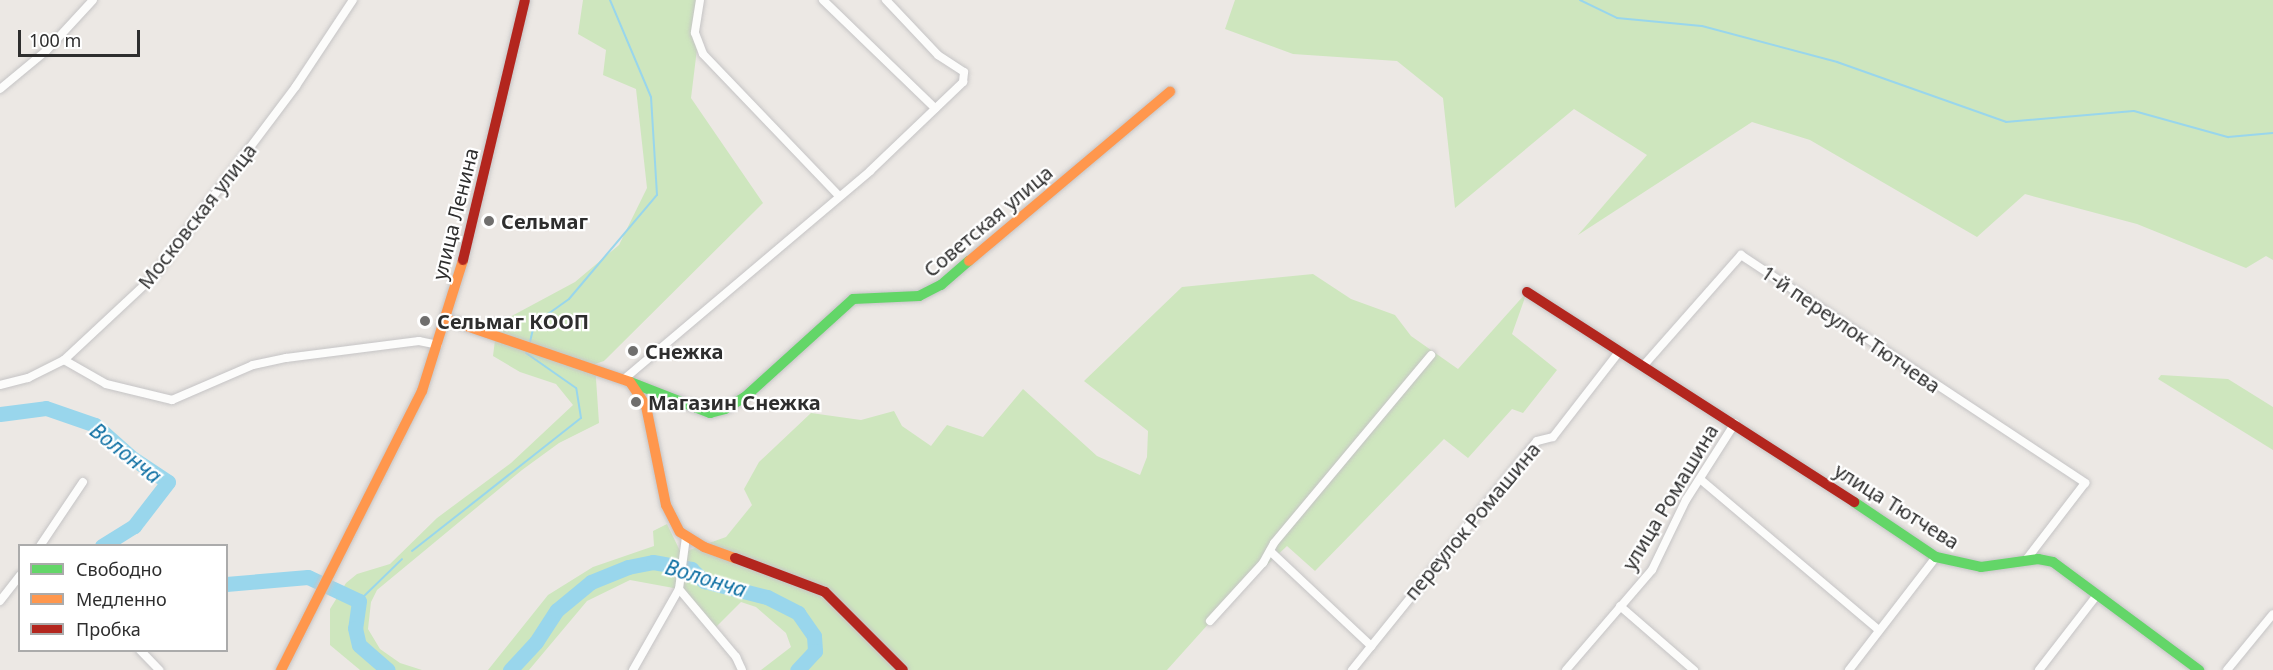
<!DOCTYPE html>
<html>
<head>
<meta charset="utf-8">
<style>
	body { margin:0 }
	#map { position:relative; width:2273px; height:670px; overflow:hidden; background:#ece8e4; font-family:"Noto Sans",sans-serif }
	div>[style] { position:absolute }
	.green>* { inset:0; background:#cee6be }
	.stream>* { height:2px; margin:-1px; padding:0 1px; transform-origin:1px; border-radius:1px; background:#99d6ec }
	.river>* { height:15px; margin:-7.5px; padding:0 7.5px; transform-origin:7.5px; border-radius:7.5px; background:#99d6ec }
	.roads { filter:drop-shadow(0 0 2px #c5c4c5) drop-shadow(0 0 2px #c5c4c5) }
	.street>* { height:8px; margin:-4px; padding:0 4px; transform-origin:4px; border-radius:4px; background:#fcfcfb }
	.fast>* { height:10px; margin:-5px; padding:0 5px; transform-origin:5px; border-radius:5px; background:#63d668 }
	.slow>* { height:10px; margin:-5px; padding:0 5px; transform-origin:5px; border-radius:5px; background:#ff974d }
	.jam>* { height:10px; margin:-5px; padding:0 5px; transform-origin:5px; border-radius:5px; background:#b3261e }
	.dots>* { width:16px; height:16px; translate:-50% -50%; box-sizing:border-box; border:3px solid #fff; border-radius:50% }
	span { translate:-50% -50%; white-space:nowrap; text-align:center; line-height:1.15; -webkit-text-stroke:4.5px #fff; paint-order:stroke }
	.street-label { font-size:20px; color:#2e2e2e }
	.poi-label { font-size:20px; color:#2e2e2e; font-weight:700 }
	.left { translate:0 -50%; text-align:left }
	.water-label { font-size:21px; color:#0d6fa3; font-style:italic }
	.legend { position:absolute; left:18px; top:544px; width:210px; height:108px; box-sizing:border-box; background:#fff; border:2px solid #ababab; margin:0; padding:8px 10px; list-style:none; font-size:18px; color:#2e2e2e }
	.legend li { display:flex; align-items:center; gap:12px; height:30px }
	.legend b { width:30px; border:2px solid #ababab }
	.scale { position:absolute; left:18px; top:30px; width:122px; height:27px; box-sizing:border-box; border:3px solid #2e2e2e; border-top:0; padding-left:8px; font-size:18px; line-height:21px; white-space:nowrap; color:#2e2e2e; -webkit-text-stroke:4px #fff; paint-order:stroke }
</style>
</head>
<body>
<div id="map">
	<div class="green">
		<i style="clip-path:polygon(583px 0,703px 0,691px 98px,763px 203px,604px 361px,595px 364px,599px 423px,559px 443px,522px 470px,377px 590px,371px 602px,368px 629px,380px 649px,400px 663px,422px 670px,360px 670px,330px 645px,330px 609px,346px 583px,357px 574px,390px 564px,437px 518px,511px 463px,573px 405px,556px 384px,520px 372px,493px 356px,497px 324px,575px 282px,619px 245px,647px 188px,636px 89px,603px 75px,606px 50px,578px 34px)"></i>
		<i style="clip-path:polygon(1235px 0,2273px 0,2273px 260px,2266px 256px,2246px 268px,2137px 224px,2025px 194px,1977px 237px,1810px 140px,1752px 122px,1578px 235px,1647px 155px,1574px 109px,1455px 208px,1443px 98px,1397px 61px,1293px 54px,1225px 29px)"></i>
		<i style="clip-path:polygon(1313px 274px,1351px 299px,1395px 315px,1411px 336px,1458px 369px,1527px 292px,1512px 334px,1557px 370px,1523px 413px,1512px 409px,1468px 458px,1444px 439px,1315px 571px,1287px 546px,1229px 601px,1167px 670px,761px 670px,791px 647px,786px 633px,756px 607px,741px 602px,714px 629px,679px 589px,630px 580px,587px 601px,529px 670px,488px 670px,548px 595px,593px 567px,654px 546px,653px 531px,667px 524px,681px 553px,726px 537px,752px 505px,744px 489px,759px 462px,811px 413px,861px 420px,894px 411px,902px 426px,931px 446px,947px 425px,983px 437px,1023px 389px,1097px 456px,1140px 475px,1147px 457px,1148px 431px,1084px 381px,1182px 287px)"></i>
		<i style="clip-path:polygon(2161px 375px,2228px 379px,2273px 407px,2273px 450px,2158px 379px)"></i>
	</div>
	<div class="stream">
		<i style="left:1580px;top:0;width:41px;rotate:25.9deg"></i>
		<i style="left:1617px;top:18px;width:85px;rotate:5.4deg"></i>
		<i style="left:1702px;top:26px;width:140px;rotate:14.9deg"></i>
		<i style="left:1837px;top:62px;width:179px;rotate:19.5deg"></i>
		<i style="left:2006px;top:122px;width:128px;rotate:-4.9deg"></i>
		<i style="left:2134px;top:111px;width:98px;rotate:15.5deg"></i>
		<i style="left:2228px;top:137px;width:45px;rotate:-5.1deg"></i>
		<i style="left:530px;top:342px;width:18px;rotate:-77deg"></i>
		<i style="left:534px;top:324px;width:43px;rotate:-35.5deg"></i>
		<i style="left:569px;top:299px;width:136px;rotate:-49.8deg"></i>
		<i style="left:657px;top:195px;width:98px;rotate:-93.5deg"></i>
		<i style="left:651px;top:97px;width:105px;rotate:-112.9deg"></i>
		<i style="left:412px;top:551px;width:215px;rotate:-38.2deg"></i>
		<i style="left:581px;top:418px;width:30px;rotate:-99deg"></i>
		<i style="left:576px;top:388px;width:61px;rotate:-145deg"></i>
		<i style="left:359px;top:601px;width:60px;rotate:-44.3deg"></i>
	</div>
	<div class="river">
		<i style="left:0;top:414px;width:46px;rotate:-7.4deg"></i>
		<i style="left:46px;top:408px;width:52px;rotate:19.1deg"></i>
		<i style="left:95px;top:425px;width:50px;rotate:41.7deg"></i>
		<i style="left:132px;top:458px;width:43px;rotate:33.7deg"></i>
		<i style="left:168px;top:482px;width:56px;rotate:127.7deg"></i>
		<i style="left:134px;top:526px;width:38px;rotate:148deg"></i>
		<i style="left:226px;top:584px;width:82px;rotate:-4.9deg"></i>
		<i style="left:308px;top:577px;width:56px;rotate:25.2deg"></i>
		<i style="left:359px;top:601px;width:27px;rotate:98deg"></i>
		<i style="left:355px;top:628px;width:17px;rotate:77deg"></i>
		<i style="left:359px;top:645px;width:38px;rotate:41deg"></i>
		<i style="left:510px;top:670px;width:38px;rotate:-47deg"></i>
		<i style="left:536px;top:642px;width:38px;rotate:-57deg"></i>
		<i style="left:557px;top:610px;width:44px;rotate:-39.5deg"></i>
		<i style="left:591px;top:582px;width:40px;rotate:-22deg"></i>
		<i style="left:628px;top:567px;width:25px;rotate:-11deg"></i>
		<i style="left:653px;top:562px;width:39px;rotate:10deg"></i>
		<i style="left:691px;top:569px;width:18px;rotate:43deg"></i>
		<i style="left:704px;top:581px;width:65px;rotate:14.3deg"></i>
		<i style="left:767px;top:597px;width:35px;rotate:27deg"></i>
		<i style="left:798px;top:613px;width:28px;rotate:55deg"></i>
		<i style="left:814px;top:636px;width:15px;rotate:86deg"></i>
		<i style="left:815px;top:651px;width:26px;rotate:133deg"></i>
	</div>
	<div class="roads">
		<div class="street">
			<i style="left:700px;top:0;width:33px;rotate:99deg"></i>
			<i style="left:695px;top:33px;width:22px;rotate:69deg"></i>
			<i style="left:703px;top:54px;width:197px;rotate:46.2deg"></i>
			<i style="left:823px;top:0;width:156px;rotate:44deg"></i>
			<i style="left:0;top:89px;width:60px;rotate:-39.6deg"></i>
			<i style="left:46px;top:51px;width:69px;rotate:-47.3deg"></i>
			<i style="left:64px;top:360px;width:48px;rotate:29.7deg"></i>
			<i style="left:106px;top:384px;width:68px;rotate:13.6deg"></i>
			<i style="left:172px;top:400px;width:88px;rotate:-23.4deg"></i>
			<i style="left:253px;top:365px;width:34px;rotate:-12deg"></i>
			<i style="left:286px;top:358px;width:134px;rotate:-7.3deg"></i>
			<i style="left:419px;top:341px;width:19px;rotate:12deg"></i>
			<i style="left:1644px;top:365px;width:147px;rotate:-48.6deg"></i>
			<i style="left:1741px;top:255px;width:413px;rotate:33.5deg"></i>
			<i style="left:2085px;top:483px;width:97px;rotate:127.5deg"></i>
			<i style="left:623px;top:380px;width:324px;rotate:-40.2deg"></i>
			<i style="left:870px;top:171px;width:129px;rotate:-43.7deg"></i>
			<i style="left:963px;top:82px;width:10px;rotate:-84deg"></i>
			<i style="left:964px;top:72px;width:31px;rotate:-147deg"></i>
			<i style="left:938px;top:55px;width:76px;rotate:-133.4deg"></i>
			<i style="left:0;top:385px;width:29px;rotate:-14deg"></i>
			<i style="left:28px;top:378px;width:40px;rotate:-26.6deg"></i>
			<i style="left:64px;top:360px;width:120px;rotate:-43deg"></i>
			<i style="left:152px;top:278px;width:240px;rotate:-53.1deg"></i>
			<i style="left:296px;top:86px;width:103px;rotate:-56.5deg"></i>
			<i style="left:1700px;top:479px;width:234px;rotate:40.2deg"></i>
			<i style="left:686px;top:537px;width:52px;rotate:97.7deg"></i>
			<i style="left:679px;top:589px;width:89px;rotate:50deg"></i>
			<i style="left:736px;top:657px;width:14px;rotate:65deg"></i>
			<i style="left:40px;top:546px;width:77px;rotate:-56.1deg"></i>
			<i style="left:1270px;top:551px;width:139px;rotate:43.2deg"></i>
			<i style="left:0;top:601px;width:33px;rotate:-52deg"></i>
			<i style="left:1620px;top:606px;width:98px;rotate:40.9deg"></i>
			<i style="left:1210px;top:621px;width:79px;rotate:-47.6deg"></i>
			<i style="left:1263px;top:563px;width:23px;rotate:-61deg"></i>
			<i style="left:1274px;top:543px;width:245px;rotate:-50.1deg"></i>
			<i style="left:140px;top:650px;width:28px;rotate:46deg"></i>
			<i style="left:633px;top:670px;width:93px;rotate:-60.4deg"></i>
			<i style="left:1352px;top:670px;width:294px;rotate:-51.1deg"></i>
			<i style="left:1537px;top:441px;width:16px;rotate:-14deg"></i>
			<i style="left:1553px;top:437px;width:108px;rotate:-52.2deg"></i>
			<i style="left:1566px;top:670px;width:132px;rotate:-49.3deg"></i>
			<i style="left:1652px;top:570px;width:78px;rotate:-64.1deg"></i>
			<i style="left:1686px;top:500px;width:91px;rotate:-57.5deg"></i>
			<i style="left:1849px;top:670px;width:143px;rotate:-52.4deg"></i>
			<i style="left:2039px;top:670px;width:95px;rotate:-52.3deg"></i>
			<i style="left:2227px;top:670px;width:72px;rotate:-50.6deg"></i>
		</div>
		<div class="fast">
			<i style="left:630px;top:382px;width:86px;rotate:21.2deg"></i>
			<i style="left:710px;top:413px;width:16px;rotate:-15deg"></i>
			<i style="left:725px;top:409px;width:23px;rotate:-31deg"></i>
			<i style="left:745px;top:397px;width:146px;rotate:-42.2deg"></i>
			<i style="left:853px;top:299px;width:66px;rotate:-2.6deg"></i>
			<i style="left:919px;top:296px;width:25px;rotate:-27deg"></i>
			<i style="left:941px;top:285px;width:37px;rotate:-41deg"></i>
			<i style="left:1854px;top:502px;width:99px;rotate:33.9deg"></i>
			<i style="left:1936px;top:557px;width:46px;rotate:12.5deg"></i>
			<i style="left:1981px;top:567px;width:58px;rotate:-8deg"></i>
			<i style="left:2038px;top:559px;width:15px;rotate:11deg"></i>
			<i style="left:2053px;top:562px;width:182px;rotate:36.5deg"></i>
		</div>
		<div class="slow">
			<i style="left:969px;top:261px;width:263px;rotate:-40.1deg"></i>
			<i style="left:446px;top:319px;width:194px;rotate:18.9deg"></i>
			<i style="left:630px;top:382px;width:29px;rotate:56deg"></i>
			<i style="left:646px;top:406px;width:101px;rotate:78.6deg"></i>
			<i style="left:666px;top:505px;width:30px;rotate:63deg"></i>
			<i style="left:680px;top:532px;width:28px;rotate:32deg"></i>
			<i style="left:704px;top:547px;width:33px;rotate:20deg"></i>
			<i style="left:281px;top:670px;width:313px;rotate:-63.2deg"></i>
			<i style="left:422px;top:391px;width:137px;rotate:-72.6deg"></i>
		</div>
		<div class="jam">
			<i style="left:463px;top:260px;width:267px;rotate:-76.6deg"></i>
			<i style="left:1527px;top:292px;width:389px;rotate:32.7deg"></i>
			<i style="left:735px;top:558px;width:96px;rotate:20.7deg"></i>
			<i style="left:825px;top:592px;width:110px;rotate:45deg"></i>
		</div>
	</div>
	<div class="dots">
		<i style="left:489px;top:221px;background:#706f6e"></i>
		<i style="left:425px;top:321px;background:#706f6e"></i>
		<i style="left:633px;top:351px;background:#706f6e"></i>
		<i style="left:636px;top:402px;background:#706f6e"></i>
	</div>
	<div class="street-label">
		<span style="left:455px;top:214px;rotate:-76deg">улица Ленина</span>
		<span style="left:197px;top:216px;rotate:-52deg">Московская улица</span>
		<span style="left:988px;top:221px;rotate:-40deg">Советская улица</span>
		<span style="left:1851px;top:329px;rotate:34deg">1-й переулок Тютчева</span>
		<span style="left:1670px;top:497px;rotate:-59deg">улица Ромашина</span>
		<span style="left:1897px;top:506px;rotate:32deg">улица Тютчева</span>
		<span style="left:1472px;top:521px;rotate:-50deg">переулок Ромашина</span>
	</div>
	<div class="poi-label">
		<span class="left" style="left:501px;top:221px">Сельмаг</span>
		<span class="left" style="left:437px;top:321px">Сельмаг КООП</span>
		<span class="left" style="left:645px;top:351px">Снежка</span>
		<span class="left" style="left:648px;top:402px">Магазин Снежка</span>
	</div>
	<div class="water-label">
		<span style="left:126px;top:453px;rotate:38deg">Волонча</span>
		<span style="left:706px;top:578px;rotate:17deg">Волонча</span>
	</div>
	<ul class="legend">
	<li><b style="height:8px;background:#63d668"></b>Свободно</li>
	<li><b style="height:8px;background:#ff974d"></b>Медленно</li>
	<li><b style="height:8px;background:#b3261e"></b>Пробка</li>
	</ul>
	<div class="scale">100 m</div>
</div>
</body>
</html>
